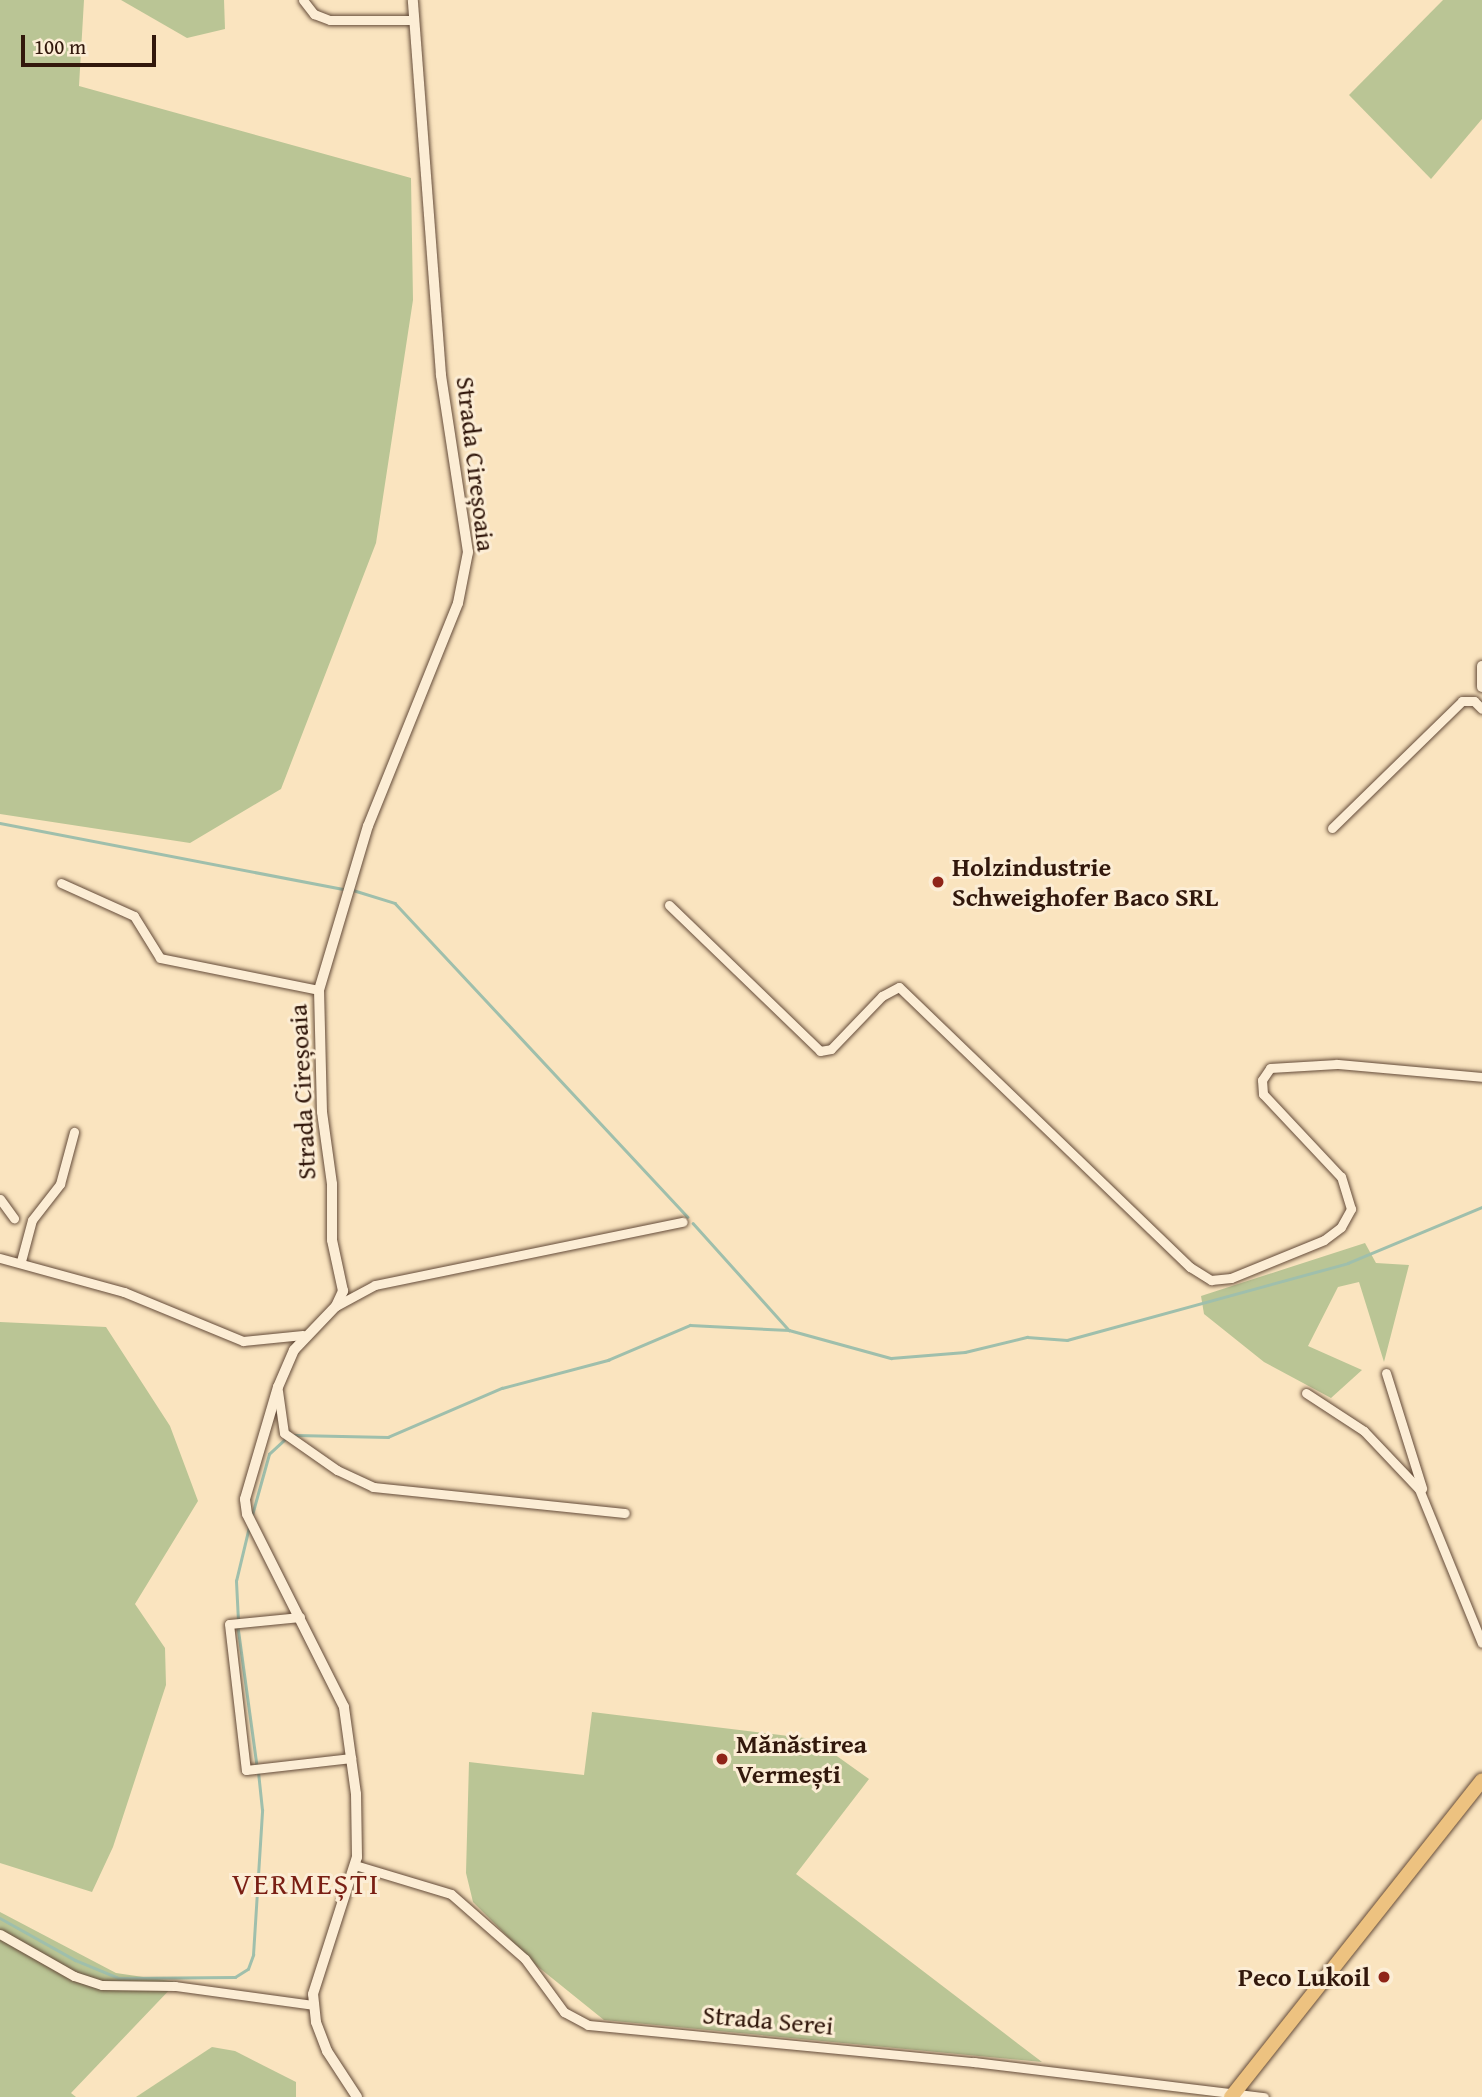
<!DOCTYPE html>
<html>
<head>
<meta charset="utf-8">
<style>
	body { margin:0 }
	#map { position:relative; width:1482px; height:2097px; overflow:hidden; background:#fae4bf; font-family:"Gentium Book Plus",serif }
	div>[style] { position:absolute }
	.green>* { inset:0; background:#bac595 }
	.stream>* { height:2.5px; margin:-1.25px; padding:0 1.25px; transform-origin:1.25px; border-radius:1.25px; background:#9fbfac }
	.roads { filter:drop-shadow(0 0 2px #644b39) drop-shadow(0 0 2px #644b39) }
	.minor>* { height:9px; margin:-4.5px; padding:0 4.5px; transform-origin:4.5px; border-radius:4.5px; background:#fcedd5 }
	.tertiary>* { height:10px; margin:-5px; padding:0 5px; transform-origin:5px; border-radius:5px; background:#fcedd5 }
	.primary>* { height:14px; margin:-7px; padding:0 7px; transform-origin:7px; border-radius:7px; background:#edc280 }
	.dots>* { width:19px; height:19px; translate:-50% -50%; box-sizing:border-box; border:4px solid #fcedd5; border-radius:50% }
	span { translate:-50% -50%; white-space:nowrap; text-align:center; line-height:1.15; -webkit-text-stroke:6px #fcedd5; paint-order:stroke }
	.street-label { font-size:26px; color:#32180c }
	.poi-label { font-size:26px; color:#32180c; font-weight:700 }
	.left { translate:0 -50%; text-align:left }
	.right { translate:-100% -50%; text-align:right }
	.quarter-label { font-size:30px; color:#7a1f14; letter-spacing:2px }
	.scale { position:absolute; left:21px; top:35px; width:135px; height:32px; box-sizing:border-box; border:4px solid #32180c; border-top:0; padding-left:9px; font-size:21px; line-height:24px; white-space:nowrap; color:#32180c; -webkit-text-stroke:5px #fcedd5; paint-order:stroke }
</style>
</head>
<body>
<div id="map">
	<div class="green">
		<i style="clip-path:polygon(0 0,84px 0,79px 86px,411px 178px,413px 300px,376px 543px,281px 789px,190px 843px,0 814px)"></i>
		<i style="clip-path:polygon(121px 0,224px 0,225px 29px,187px 38px)"></i>
		<i style="clip-path:polygon(1443px 0,1482px 0,1482px 119px,1431px 179px,1349px 95px)"></i>
		<i style="clip-path:polygon(1365px 1243px,1376px 1263px,1409px 1265px,1384px 1362px,1359px 1282px,1338px 1287px,1308px 1346px,1362px 1370px,1331px 1398px,1264px 1362px,1204px 1314px,1201px 1296px)"></i>
		<i style="clip-path:polygon(0 1322px,106px 1327px,170px 1426px,198px 1501px,135px 1604px,165px 1648px,166px 1685px,113px 1847px,92px 1892px,0 1863px)"></i>
		<i style="clip-path:polygon(592px 1712px,813px 1739px,869px 1779px,796px 1874px,1042px 2062px,604px 2020px,537px 1966px,473px 1902px,466px 1873px,469px 1762px,584px 1775px)"></i>
		<i style="clip-path:polygon(0 1912px,116px 1973px,177px 1982px,71px 2093px,76px 2097px,0 2097px)"></i>
		<i style="clip-path:polygon(212px 2047px,235px 2051px,296px 2082px,296px 2097px,136px 2097px)"></i>
	</div>
	<div class="stream">
		<i style="left:0;top:823px;width:349px;rotate:10.9deg"></i>
		<i style="left:353px;top:890px;width:44px;rotate:17.2deg"></i>
		<i style="left:395px;top:903px;width:429px;rotate:47deg"></i>
		<i style="left:693px;top:1223px;width:144px;rotate:48.1deg"></i>
		<i style="left:295px;top:1435px;width:93px;rotate:1.2deg"></i>
		<i style="left:388px;top:1437px;width:124px;rotate:-23.3deg"></i>
		<i style="left:502px;top:1388px;width:110px;rotate:-14.8deg"></i>
		<i style="left:608px;top:1360px;width:89px;rotate:-23.1deg"></i>
		<i style="left:690px;top:1325px;width:99px;rotate:2.9deg"></i>
		<i style="left:789px;top:1330px;width:106px;rotate:15.4deg"></i>
		<i style="left:891px;top:1358px;width:74px;rotate:-4.6deg"></i>
		<i style="left:965px;top:1352px;width:64px;rotate:-13.6deg"></i>
		<i style="left:1027px;top:1337px;width:40px;rotate:4.3deg"></i>
		<i style="left:1067px;top:1340px;width:291px;rotate:-15.3deg"></i>
		<i style="left:1348px;top:1263px;width:145px;rotate:-22.7deg"></i>
		<i style="left:252px;top:1515px;width:63px;rotate:-74.4deg"></i>
		<i style="left:269px;top:1454px;width:22px;rotate:-43deg"></i>
		<i style="left:238px;top:1621px;width:40px;rotate:-92.9deg"></i>
		<i style="left:236px;top:1581px;width:56px;rotate:-76.5deg"></i>
		<i style="left:238px;top:1627px;width:140px;rotate:82.2deg"></i>
		<i style="left:0;top:1918px;width:86px;rotate:29.2deg"></i>
		<i style="left:75px;top:1960px;width:48px;rotate:22.2deg"></i>
		<i style="left:119px;top:1978px;width:116px;rotate:-0.5deg"></i>
		<i style="left:235px;top:1977px;width:15px;rotate:-32deg"></i>
		<i style="left:248px;top:1969px;width:15px;rotate:-70deg"></i>
		<i style="left:253px;top:1955px;width:145px;rotate:-86.4deg"></i>
		<i style="left:262px;top:1810px;width:37px;rotate:-96deg"></i>
	</div>
	<div class="roads">
		<div class="minor">
			<i style="left:303px;top:0;width:18px;rotate:52deg"></i>
			<i style="left:314px;top:14px;width:17px;rotate:21deg"></i>
			<i style="left:330px;top:20px;width:81px"></i>
			<i style="left:1332px;top:828px;width:182px;rotate:-44.3deg"></i>
			<i style="left:1462px;top:701px;width:12px"></i>
			<i style="left:1474px;top:701px;width:11px;rotate:45deg"></i>
			<i style="left:61px;top:883px;width:80px;rotate:24.3deg"></i>
			<i style="left:134px;top:916px;width:49px;rotate:58.2deg"></i>
			<i style="left:160px;top:958px;width:162px;rotate:11.4deg"></i>
			<i style="left:669px;top:905px;width:210px;rotate:44deg"></i>
			<i style="left:820px;top:1051px;width:11px;rotate:-10deg"></i>
			<i style="left:831px;top:1049px;width:74px;rotate:-46.1deg"></i>
			<i style="left:882px;top:996px;width:19px;rotate:-28deg"></i>
			<i style="left:899px;top:987px;width:404px;rotate:43.9deg"></i>
			<i style="left:1190px;top:1267px;width:25px;rotate:32deg"></i>
			<i style="left:1211px;top:1280px;width:20px;rotate:-6deg"></i>
			<i style="left:1231px;top:1278px;width:100px;rotate:-22.2deg"></i>
			<i style="left:1324px;top:1240px;width:21px;rotate:-37deg"></i>
			<i style="left:1341px;top:1227px;width:21px;rotate:-61deg"></i>
			<i style="left:1351px;top:1209px;width:34px;rotate:-107deg"></i>
			<i style="left:1341px;top:1177px;width:114px;rotate:-133.2deg"></i>
			<i style="left:1263px;top:1094px;width:14px;rotate:-94deg"></i>
			<i style="left:1262px;top:1080px;width:14px;rotate:-56deg"></i>
			<i style="left:1270px;top:1068px;width:67px;rotate:-3.4deg"></i>
			<i style="left:1337px;top:1064px;width:146px;rotate:5.1deg"></i>
			<i style="left:0;top:1199px;width:24px;rotate:54deg"></i>
			<i style="left:0;top:1258px;width:129px;rotate:15.3deg"></i>
			<i style="left:124px;top:1292px;width:129px;rotate:22.4deg"></i>
			<i style="left:243px;top:1341px;width:60px;rotate:-5.7deg"></i>
			<i style="left:21px;top:1261px;width:42px;rotate:-75deg"></i>
			<i style="left:32px;top:1220px;width:46px;rotate:-52.1deg"></i>
			<i style="left:60px;top:1184px;width:54px;rotate:-74.9deg"></i>
			<i style="left:336px;top:1306px;width:44px;rotate:-28.3deg"></i>
			<i style="left:375px;top:1285px;width:314px;rotate:-11.6deg"></i>
			<i style="left:1386px;top:1373px;width:121px;rotate:72.6deg"></i>
			<i style="left:278px;top:1391px;width:42px;rotate:81.9deg"></i>
			<i style="left:284px;top:1433px;width:65px;rotate:34.9deg"></i>
			<i style="left:337px;top:1470px;width:40px;rotate:25deg"></i>
			<i style="left:373px;top:1487px;width:253px;rotate:5.9deg"></i>
			<i style="left:1306px;top:1393px;width:69px;rotate:33.2deg"></i>
			<i style="left:1364px;top:1431px;width:80px;rotate:46.5deg"></i>
			<i style="left:1419px;top:1489px;width:166px;rotate:67.8deg"></i>
			<i style="left:300px;top:1617px;width:71px;rotate:174.4deg"></i>
			<i style="left:229px;top:1624px;width:147px;rotate:83.4deg"></i>
			<i style="left:246px;top:1770px;width:106px;rotate:-6.5deg"></i>
			<i style="left:355px;top:1865px;width:100px;rotate:16.8deg"></i>
			<i style="left:451px;top:1894px;width:98px;rotate:41.3deg"></i>
			<i style="left:525px;top:1959px;width:66px;rotate:53.7deg"></i>
			<i style="left:564px;top:2012px;width:27px;rotate:28deg"></i>
			<i style="left:588px;top:2025px;width:388px;rotate:5.5deg"></i>
			<i style="left:974px;top:2062px;width:292px;rotate:6.9deg"></i>
			<i style="left:0;top:1934px;width:85px;rotate:29.6deg"></i>
			<i style="left:74px;top:1976px;width:29px;rotate:18deg"></i>
			<i style="left:102px;top:1985px;width:73px;rotate:0.8deg"></i>
			<i style="left:175px;top:1986px;width:140px;rotate:7.8deg"></i>
		</div>
		<div class="tertiary">
			<i style="left:1482px;top:666px;width:21px;rotate:90deg"></i>
			<i style="left:357px;top:2097px;width:55px;rotate:-123.1deg"></i>
			<i style="left:327px;top:2051px;width:31px;rotate:-111deg"></i>
			<i style="left:316px;top:2022px;width:28px;rotate:-96deg"></i>
			<i style="left:313px;top:1994px;width:144px;rotate:-72.2deg"></i>
			<i style="left:357px;top:1857px;width:63px;rotate:-90.9deg"></i>
			<i style="left:356px;top:1794px;width:88px;rotate:-97.9deg"></i>
			<i style="left:344px;top:1707px;width:216px;rotate:-116.7deg"></i>
			<i style="left:247px;top:1514px;width:15px;rotate:-98deg"></i>
			<i style="left:245px;top:1499px;width:117px;rotate:-73.6deg"></i>
			<i style="left:278px;top:1387px;width:40px;rotate:-66.6deg"></i>
			<i style="left:294px;top:1350px;width:61px;rotate:-46.3deg"></i>
			<i style="left:336px;top:1306px;width:17px;rotate:-65deg"></i>
			<i style="left:343px;top:1291px;width:52px;rotate:-102.2deg"></i>
			<i style="left:332px;top:1240px;width:56px;rotate:-90deg"></i>
			<i style="left:332px;top:1184px;width:73px;rotate:-97.9deg"></i>
			<i style="left:322px;top:1112px;width:122px;rotate:-91.4deg"></i>
			<i style="left:319px;top:990px;width:171px;rotate:-73.4deg"></i>
			<i style="left:368px;top:826px;width:240px;rotate:-68deg"></i>
			<i style="left:458px;top:603px;width:52px;rotate:-78.9deg"></i>
			<i style="left:468px;top:552px;width:179px;rotate:-98.7deg"></i>
			<i style="left:441px;top:375px;width:376px;rotate:-94.3deg"></i>
		</div>
		<div class="primary">
			<i style="left:1231px;top:2097px;width:404px;rotate:-51.6deg"></i>
		</div>
	</div>
	<div class="dots">
		<i style="left:938px;top:882px;background:#8f2418"></i>
		<i style="left:722px;top:1759px;background:#8f2418"></i>
		<i style="left:1384px;top:1977px;background:#8f2418"></i>
	</div>
	<div class="street-label">
		<span style="left:476px;top:464px;rotate:83deg">Strada Cireșoaia</span>
		<span style="left:302px;top:1092px;rotate:-93deg">Strada Cireșoaia</span>
		<span style="left:768px;top:2020px;rotate:5deg">Strada Serei</span>
	</div>
	<div class="poi-label">
		<span class="left" style="left:952px;top:882px">Holzindustrie<br>Schweighofer Baco SRL</span>
		<span class="left" style="left:736px;top:1759px">Mănăstirea<br>Vermești</span>
		<span class="right" style="left:1370px;top:1977px">Peco Lukoil</span>
	</div>
	<div class="quarter-label">
		<span style="left:306px;top:1883px">VERMEȘTI</span>
	</div>
	<div class="scale">100 m</div>
</div>
</body>
</html>
